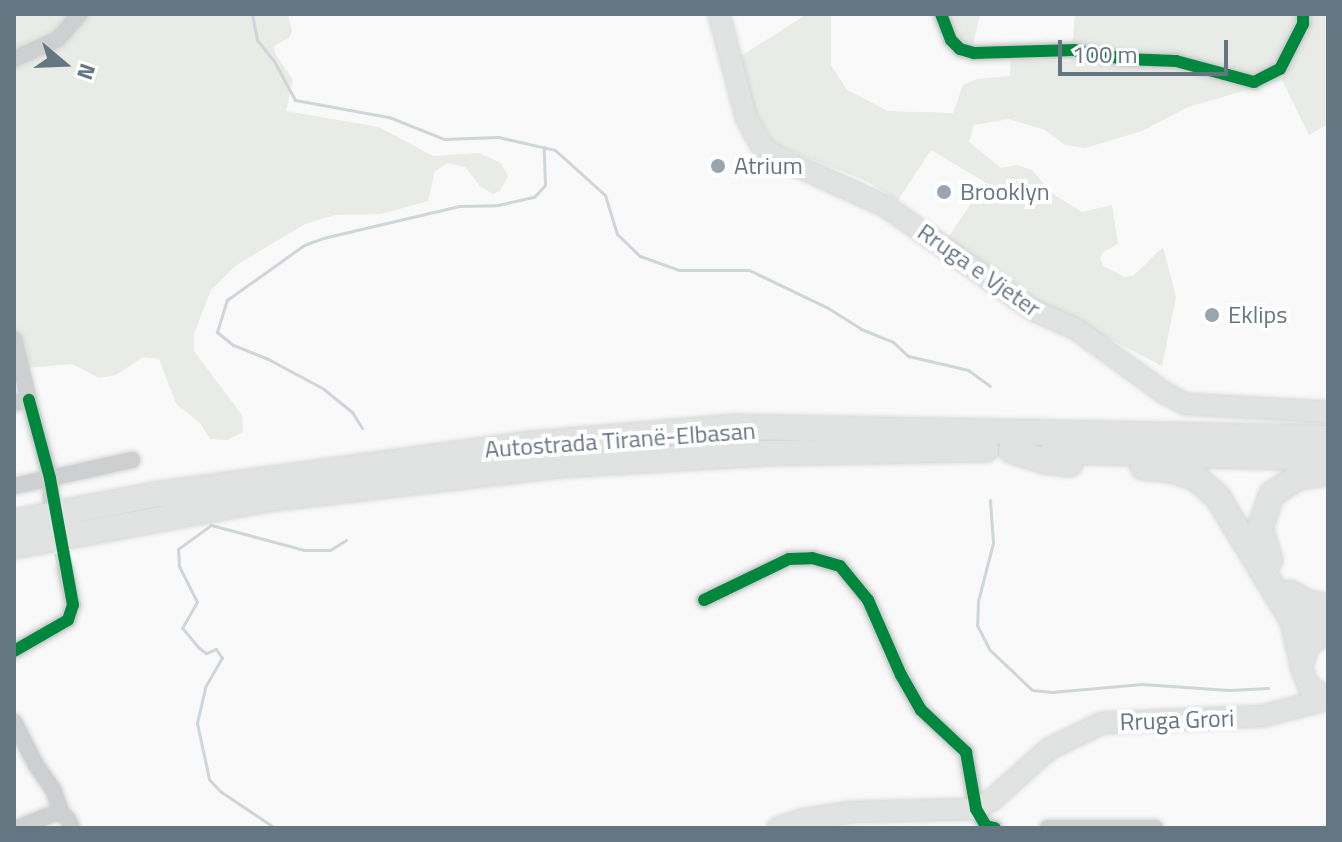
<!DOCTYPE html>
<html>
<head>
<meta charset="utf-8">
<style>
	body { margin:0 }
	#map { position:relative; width:1342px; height:842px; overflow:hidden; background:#f9f9f9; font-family:"Titillium Web",sans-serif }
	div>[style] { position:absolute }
	.green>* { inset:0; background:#e8ebe6 }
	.stream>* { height:3px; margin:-1.5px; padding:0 1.5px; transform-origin:1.5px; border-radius:1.5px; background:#ced6d9 }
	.minor-tunnel>* { height:16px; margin-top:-8px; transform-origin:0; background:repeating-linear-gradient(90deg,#d4d8dc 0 16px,transparent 0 24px) }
	.roads { filter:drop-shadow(0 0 2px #d5d6d7) drop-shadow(0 0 2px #d5d6d7) }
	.minor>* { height:16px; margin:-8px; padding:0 8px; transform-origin:8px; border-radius:8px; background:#cecfd0 }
	.major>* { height:20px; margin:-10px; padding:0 10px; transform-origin:10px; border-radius:10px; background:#e1e2e2 }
	.highway>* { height:24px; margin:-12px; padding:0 12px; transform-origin:12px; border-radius:12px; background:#e1e2e2 }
	.cycleway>* { height:12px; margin:-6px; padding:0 6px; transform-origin:6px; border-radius:6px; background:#00873e }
	.dots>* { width:22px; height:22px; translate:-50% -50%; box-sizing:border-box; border:4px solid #fff; border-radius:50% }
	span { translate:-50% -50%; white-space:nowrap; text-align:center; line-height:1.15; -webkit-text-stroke:8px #fff; paint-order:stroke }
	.poi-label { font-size:24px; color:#657683 }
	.left { translate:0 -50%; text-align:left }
	.street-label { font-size:24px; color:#657683 }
	.frame { position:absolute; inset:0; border:16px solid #657683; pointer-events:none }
	.north { position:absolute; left:24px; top:24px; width:80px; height:80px; -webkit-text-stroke:6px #fff; paint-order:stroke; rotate:109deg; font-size:22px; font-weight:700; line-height:32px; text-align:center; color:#657683 }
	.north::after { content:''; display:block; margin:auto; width:28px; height:36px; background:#657683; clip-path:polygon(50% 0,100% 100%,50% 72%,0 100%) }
	.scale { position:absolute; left:1058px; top:40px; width:170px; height:36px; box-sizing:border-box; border:4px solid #657683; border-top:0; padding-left:10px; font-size:24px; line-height:28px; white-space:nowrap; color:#657683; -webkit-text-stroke:6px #fff; paint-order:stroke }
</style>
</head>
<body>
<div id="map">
	<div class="green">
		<i style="clip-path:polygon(14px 14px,288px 14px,292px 31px,289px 38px,274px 46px,275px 53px,293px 80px,286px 111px,379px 127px,433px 156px,479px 153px,501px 163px,508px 176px,500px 191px,493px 194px,480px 186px,465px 167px,448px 163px,435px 171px,428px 201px,381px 214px,335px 215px,305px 224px,235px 266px,211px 290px,194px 334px,194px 351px,242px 415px,243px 432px,227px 440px,210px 439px,200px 423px,176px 404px,159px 359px,143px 357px,116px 375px,99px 378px,72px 364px,14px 369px)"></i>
		<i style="clip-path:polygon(807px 14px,831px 14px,831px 65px,847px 90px,888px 111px,953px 113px,963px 85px,977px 79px,1010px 76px,1011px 58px,1071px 62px,1075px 14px,1328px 14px,1328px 124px,1309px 135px,1282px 80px,1188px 107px,1142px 131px,1085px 148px,1065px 145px,1045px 130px,1009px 119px,974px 125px,969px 142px,1001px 168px,1017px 165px,1032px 170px,1053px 194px,1082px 212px,1112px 205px,1118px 244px,1103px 252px,1100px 259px,1103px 266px,1125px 277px,1133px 276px,1163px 247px,1176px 297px,1162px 366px,1030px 298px,948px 238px,985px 182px,931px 150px,898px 200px,866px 181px,775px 144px,753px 110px,741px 56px)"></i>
		<i style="clip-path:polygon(946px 14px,980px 14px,972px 49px,961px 45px)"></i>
	</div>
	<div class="stream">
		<i style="left:252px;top:14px;width:26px;rotate:79deg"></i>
		<i style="left:257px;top:40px;width:27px;rotate:51deg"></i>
		<i style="left:274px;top:61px;width:44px;rotate:61.7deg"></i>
		<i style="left:295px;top:100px;width:96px;rotate:10.3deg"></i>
		<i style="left:389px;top:117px;width:59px;rotate:21.8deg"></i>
		<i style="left:444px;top:139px;width:54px;rotate:-2.1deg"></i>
		<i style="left:498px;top:137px;width:58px;rotate:12.8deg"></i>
		<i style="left:555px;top:150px;width:67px;rotate:42deg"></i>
		<i style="left:605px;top:195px;width:41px;rotate:72.9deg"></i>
		<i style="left:617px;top:234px;width:32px;rotate:44deg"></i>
		<i style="left:640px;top:256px;width:41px;rotate:19.7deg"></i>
		<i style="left:679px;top:270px;width:70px"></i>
		<i style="left:749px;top:270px;width:88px;rotate:25.7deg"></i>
		<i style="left:828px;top:308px;width:39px;rotate:32deg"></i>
		<i style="left:861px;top:329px;width:35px;rotate:22deg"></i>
		<i style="left:893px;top:342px;width:21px;rotate:43deg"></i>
		<i style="left:908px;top:356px;width:62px;rotate:13.1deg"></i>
		<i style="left:968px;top:370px;width:27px;rotate:36deg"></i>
		<i style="left:362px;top:428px;width:19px;rotate:-122deg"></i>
		<i style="left:352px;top:412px;width:36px;rotate:-141deg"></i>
		<i style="left:324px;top:389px;width:64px;rotate:-151.8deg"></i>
		<i style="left:268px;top:359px;width:38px;rotate:-158deg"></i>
		<i style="left:233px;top:345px;width:21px;rotate:-141deg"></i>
		<i style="left:217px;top:332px;width:34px;rotate:-73deg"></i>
		<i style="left:227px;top:300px;width:95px;rotate:-35.5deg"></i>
		<i style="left:304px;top:245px;width:20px;rotate:-20deg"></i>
		<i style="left:323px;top:238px;width:140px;rotate:-13.2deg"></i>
		<i style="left:459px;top:206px;width:39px;rotate:-1deg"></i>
		<i style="left:498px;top:205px;width:37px;rotate:-13deg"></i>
		<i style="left:534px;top:197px;width:16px;rotate:-47deg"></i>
		<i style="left:545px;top:185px;width:38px;rotate:-92deg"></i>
		<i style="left:990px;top:500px;width:43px;rotate:86deg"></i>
		<i style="left:993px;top:543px;width:60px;rotate:104.5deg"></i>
		<i style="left:978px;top:601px;width:24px;rotate:92deg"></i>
		<i style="left:977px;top:625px;width:27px;rotate:63deg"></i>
		<i style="left:989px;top:649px;width:59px;rotate:43.6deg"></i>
		<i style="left:1032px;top:690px;width:20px;rotate:6deg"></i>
		<i style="left:1052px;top:692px;width:90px;rotate:-5.1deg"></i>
		<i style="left:1142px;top:684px;width:87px;rotate:3.9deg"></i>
		<i style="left:1229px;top:690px;width:39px;rotate:-3deg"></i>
		<i style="left:275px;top:828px;width:66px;rotate:-146.1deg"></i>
		<i style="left:220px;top:791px;width:16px;rotate:-133deg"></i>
		<i style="left:209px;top:779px;width:57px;rotate:-102.1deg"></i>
		<i style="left:197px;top:723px;width:37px;rotate:-77deg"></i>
		<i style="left:205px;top:687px;width:34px;rotate:-60deg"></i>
		<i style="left:222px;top:658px;width:11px;rotate:-124deg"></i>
		<i style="left:216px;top:649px;width:11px;rotate:158deg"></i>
		<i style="left:206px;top:653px;width:9px;rotate:-144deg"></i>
		<i style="left:199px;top:648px;width:26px;rotate:-130deg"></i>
		<i style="left:182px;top:628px;width:30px;rotate:-60deg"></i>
		<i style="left:197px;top:602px;width:40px;rotate:-116.6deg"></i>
		<i style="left:179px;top:566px;width:17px;rotate:-93deg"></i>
		<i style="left:178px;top:549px;width:41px;rotate:-36deg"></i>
		<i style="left:211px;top:525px;width:96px;rotate:15deg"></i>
		<i style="left:304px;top:550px;width:26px"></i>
		<i style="left:330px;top:550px;width:19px;rotate:-32deg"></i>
	</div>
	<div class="minor-tunnel">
		<i style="left:57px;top:529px;width:40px;rotate:78deg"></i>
	</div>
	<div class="roads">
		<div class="minor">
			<i style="left:941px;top:14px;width:28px;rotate:69deg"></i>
			<i style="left:951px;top:40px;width:13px;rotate:45deg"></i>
			<i style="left:960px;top:49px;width:15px;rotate:16deg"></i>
			<i style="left:974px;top:53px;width:100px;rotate:-1.7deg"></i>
			<i style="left:1074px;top:50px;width:52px;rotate:10deg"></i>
			<i style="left:1125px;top:59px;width:51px;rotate:2.2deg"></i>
			<i style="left:1176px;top:61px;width:81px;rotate:15.1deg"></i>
			<i style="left:1254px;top:82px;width:29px;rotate:-27deg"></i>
			<i style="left:1280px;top:69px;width:51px;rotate:-62.9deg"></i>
			<i style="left:1303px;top:24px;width:10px;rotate:-90deg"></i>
			<i style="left:14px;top:59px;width:48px;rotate:-24.4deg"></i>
			<i style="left:58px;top:39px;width:33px;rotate:-49deg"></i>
			<i style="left:14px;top:339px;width:63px;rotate:76.2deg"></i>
			<i style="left:29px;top:400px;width:15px;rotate:169deg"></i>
			<i style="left:29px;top:400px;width:81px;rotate:74.9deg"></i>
			<i style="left:50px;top:478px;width:26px;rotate:86deg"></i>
			<i style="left:14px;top:486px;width:121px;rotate:-12.4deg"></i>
			<i style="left:704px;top:600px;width:94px;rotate:-25.8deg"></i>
			<i style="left:789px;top:559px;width:23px;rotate:-2deg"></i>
			<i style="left:812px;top:558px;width:29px;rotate:16deg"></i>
			<i style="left:840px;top:566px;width:44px;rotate:50.5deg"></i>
			<i style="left:868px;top:600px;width:82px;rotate:66.3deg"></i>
			<i style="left:901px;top:675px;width:40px;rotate:60.3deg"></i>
			<i style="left:921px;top:710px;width:62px;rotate:43deg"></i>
			<i style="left:966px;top:752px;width:58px;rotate:80deg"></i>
			<i style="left:976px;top:809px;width:20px;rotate:60deg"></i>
			<i style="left:986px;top:826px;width:9px;rotate:13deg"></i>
			<i style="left:14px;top:651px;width:62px;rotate:-29.9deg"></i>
			<i style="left:68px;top:620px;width:16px;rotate:-72deg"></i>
			<i style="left:73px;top:605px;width:38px;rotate:-102deg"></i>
			<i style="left:14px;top:722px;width:48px;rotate:62.9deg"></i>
			<i style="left:36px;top:765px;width:29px;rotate:55deg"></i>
			<i style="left:53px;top:789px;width:27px;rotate:70deg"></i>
			<i style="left:18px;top:828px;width:42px;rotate:-22.3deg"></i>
			<i style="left:57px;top:812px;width:12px;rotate:31deg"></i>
			<i style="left:67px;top:818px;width:11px;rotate:63deg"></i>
			<i style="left:1048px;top:828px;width:107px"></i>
		</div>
		<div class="major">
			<i style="left:719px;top:14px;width:106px;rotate:75.3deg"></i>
			<i style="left:746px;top:117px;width:32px;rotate:62deg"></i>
			<i style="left:761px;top:145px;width:16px;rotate:40deg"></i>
			<i style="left:773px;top:155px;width:125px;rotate:24.5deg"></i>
			<i style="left:887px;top:207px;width:179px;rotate:35.2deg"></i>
			<i style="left:1033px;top:310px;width:47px;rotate:23.8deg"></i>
			<i style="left:1076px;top:329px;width:107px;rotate:35.9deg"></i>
			<i style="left:1163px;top:392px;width:26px;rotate:28deg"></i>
			<i style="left:1186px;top:404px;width:142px;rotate:3.2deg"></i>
			<i style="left:1328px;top:633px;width:22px;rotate:148deg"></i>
			<i style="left:1309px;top:645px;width:23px;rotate:110deg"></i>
			<i style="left:1301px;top:667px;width:22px;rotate:68deg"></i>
			<i style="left:1309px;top:687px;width:22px;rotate:30deg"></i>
			<i style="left:778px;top:828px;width:24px;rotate:-19deg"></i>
			<i style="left:801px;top:820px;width:53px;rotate:-8.7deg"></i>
			<i style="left:853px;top:812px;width:123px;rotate:-1.4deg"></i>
			<i style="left:976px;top:809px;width:20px;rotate:-30deg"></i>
			<i style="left:993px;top:799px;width:75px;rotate:-41.8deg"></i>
			<i style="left:1049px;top:749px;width:59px;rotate:-26.1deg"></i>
			<i style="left:1102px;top:723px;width:161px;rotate:-2.5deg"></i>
			<i style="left:1263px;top:716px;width:67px;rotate:-14.7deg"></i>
		</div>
		<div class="highway">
			<i style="left:1011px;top:450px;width:35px;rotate:18deg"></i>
			<i style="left:1044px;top:461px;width:26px;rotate:7deg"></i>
			<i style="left:1054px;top:451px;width:274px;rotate:1.5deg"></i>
			<i style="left:1143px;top:467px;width:29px;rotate:6deg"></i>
			<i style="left:1172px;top:470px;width:25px;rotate:18deg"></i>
			<i style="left:1196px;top:478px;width:28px;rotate:41deg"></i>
			<i style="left:1217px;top:496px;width:146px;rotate:58.7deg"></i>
			<i style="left:1293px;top:621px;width:41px;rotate:77.3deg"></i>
			<i style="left:14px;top:522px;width:149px;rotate:-10.9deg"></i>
			<i style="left:160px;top:494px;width:375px;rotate:-7.7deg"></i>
			<i style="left:532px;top:444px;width:204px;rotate:-4.8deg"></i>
			<i style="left:735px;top:427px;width:593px;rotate:1.06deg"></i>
			<i style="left:14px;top:546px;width:257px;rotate:-10.5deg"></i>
			<i style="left:267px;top:499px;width:296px;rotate:-6.6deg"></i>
			<i style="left:561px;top:465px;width:206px;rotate:-3.3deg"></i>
			<i style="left:767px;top:453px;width:219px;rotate:-1deg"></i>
			<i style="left:1270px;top:560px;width:34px;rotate:-107deg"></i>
			<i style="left:1260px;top:528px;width:36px;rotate:-71deg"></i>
			<i style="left:1272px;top:494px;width:31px;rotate:-33deg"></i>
			<i style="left:1298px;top:477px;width:30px;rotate:-8deg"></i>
			<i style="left:1290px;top:593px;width:21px;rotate:29deg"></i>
			<i style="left:1308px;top:603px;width:20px;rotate:11deg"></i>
			<i style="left:1292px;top:599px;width:26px;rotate:51deg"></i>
			<i style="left:1308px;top:619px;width:24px;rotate:33deg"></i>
		</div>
	</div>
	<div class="cycleway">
		<i style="left:941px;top:14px;width:28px;rotate:69deg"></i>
		<i style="left:951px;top:40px;width:13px;rotate:45deg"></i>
		<i style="left:960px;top:49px;width:15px;rotate:16deg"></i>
		<i style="left:974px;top:53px;width:100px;rotate:-1.7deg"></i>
		<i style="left:1074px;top:50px;width:52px;rotate:10deg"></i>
		<i style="left:1125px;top:59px;width:51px;rotate:2.2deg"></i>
		<i style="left:1176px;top:61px;width:81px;rotate:15.1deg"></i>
		<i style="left:1254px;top:82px;width:29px;rotate:-27deg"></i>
		<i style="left:1280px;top:69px;width:51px;rotate:-62.9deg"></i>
		<i style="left:1303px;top:24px;width:10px;rotate:-90deg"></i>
		<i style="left:704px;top:600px;width:94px;rotate:-25.8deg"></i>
		<i style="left:789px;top:559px;width:23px;rotate:-2deg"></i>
		<i style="left:812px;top:558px;width:29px;rotate:16deg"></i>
		<i style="left:840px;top:566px;width:44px;rotate:50.5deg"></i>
		<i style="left:868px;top:600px;width:82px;rotate:66.3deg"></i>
		<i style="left:901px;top:675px;width:40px;rotate:60.3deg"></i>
		<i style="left:921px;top:710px;width:62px;rotate:43deg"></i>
		<i style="left:966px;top:752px;width:58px;rotate:80deg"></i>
		<i style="left:976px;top:809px;width:20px;rotate:60deg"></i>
		<i style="left:986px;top:826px;width:9px;rotate:13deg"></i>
		<i style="left:14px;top:651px;width:62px;rotate:-29.9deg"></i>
		<i style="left:68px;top:620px;width:16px;rotate:-72deg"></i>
		<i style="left:73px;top:605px;width:129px;rotate:-100.3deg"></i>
		<i style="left:50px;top:478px;width:81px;rotate:-105.1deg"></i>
	</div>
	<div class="dots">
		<i style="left:718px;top:166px;background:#99a4ac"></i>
		<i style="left:944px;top:192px;background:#99a4ac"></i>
		<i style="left:1212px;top:315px;background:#99a4ac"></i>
	</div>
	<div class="poi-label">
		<span class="left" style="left:734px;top:166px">Atrium</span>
		<span class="left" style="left:960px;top:192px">Brooklyn</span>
		<span class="left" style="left:1228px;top:315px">Eklips</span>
	</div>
	<div class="street-label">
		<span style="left:979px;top:270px;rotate:35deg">Rruga e Vjeter</span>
		<span style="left:620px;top:440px;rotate:-4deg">Autostrada Tiranë-Elbasan</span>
		<span style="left:1177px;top:720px;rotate:-2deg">Rruga Grori</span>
	</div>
	<div class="frame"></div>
	<div class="north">N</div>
	<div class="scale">100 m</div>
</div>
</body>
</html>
